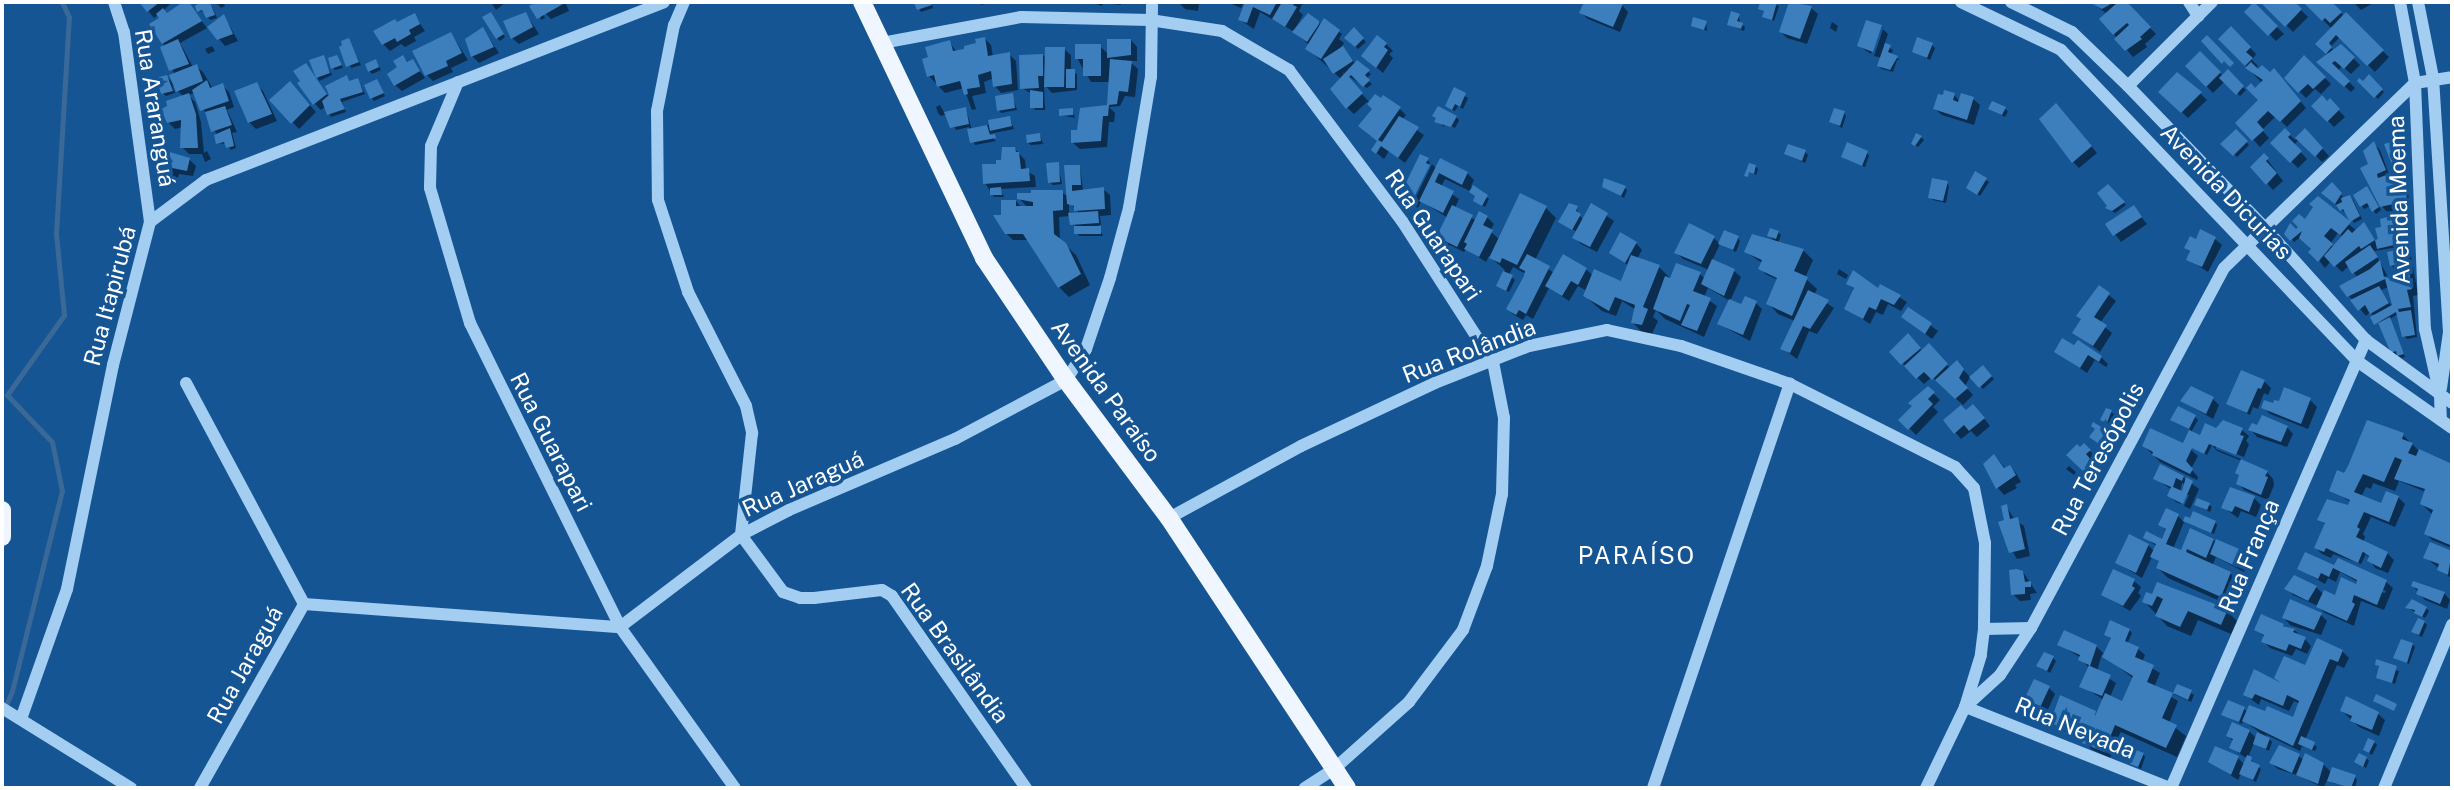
<!DOCTYPE html>
<html>
<head>
<meta charset="utf-8">
<style>
	body { margin:0 }
	#map { position:relative; width:2454px; height:790px; overflow:hidden; background:#155594; font-family:"Public Sans",sans-serif }
	div>[style] { position:absolute }
	.shadow>* { inset:0; background:#0007 }
	.stream>* { height:5px; margin:-2.5px; padding:0 2.5px; transform-origin:2.5px; border-radius:2.5px; background:#3b6997 }
	.building>* { inset:0; background:#3d7fbc }
	.minor>* { height:12px; margin:-6px; padding:0 6px; transform-origin:6px; border-radius:6px; background:#a4cdf2 }
	.major>* { height:18px; margin:-9px; padding:0 9px; transform-origin:9px; border-radius:9px; background:#eff6ff }
	span { translate:-50% -50%; white-space:nowrap; text-align:center; line-height:1.15; -webkit-text-stroke:7px #155594; paint-order:stroke }
	.street-label { font-size:23px; color:#fff }
	.neighbourhood-label { font-size:24px; color:#fff; letter-spacing:2px }
	.frame { position:absolute; inset:0; border:4px solid #fff; pointer-events:none }
</style>
</head>
<body>
<div id="map">
	<div class="shadow">
		<i style="clip-path:polygon(141px 2px,172px 2px,163px 11px,167px 14px,187px 2px,207px 28px,180px 43px,193px 67px,196px 66px,203px 72px,213px 89px,222px 85px,229px 92px,234px 107px,227px 110px,237px 132px,232px 133px,236px 148px,231px 150px,227px 144px,217px 143px,217px 135px,195px 93px,188px 95px,195px 102px,201px 122px,204px 153px,207px 151px,211px 159px,205px 162px,202px 154px,189px 154px,182px 147px,183px 127px,175px 129px,168px 122px,184px 97px,172px 85px,175px 93px,166px 96px,163px 93px,167px 77px,175px 85px,174px 74px,163px 43px,161px 19px,158px 15px,154px 18px)"></i>
		<i style="clip-path:polygon(203px 2px,210px 2px,217px 18px,210px 20px,205px 12px,198px 11px,197px 7px)"></i>
		<i style="clip-path:polygon(216px 2px,223px 2px,225px 6px,221px 8px)"></i>
		<i style="clip-path:polygon(491px 2px,506px 2px,496px 10px)"></i>
		<i style="clip-path:polygon(538px 2px,565px 2px,569px 11px,551px 19px,542px 10px,545px 18px,541px 20px)"></i>
		<i style="clip-path:polygon(922px 2px,931px 2px,933px 8px,921px 12px,916px 4px)"></i>
		<i style="clip-path:polygon(978px 2px,992px 2px,981px 5px)"></i>
		<i style="clip-path:polygon(1090px 2px,1121px 2px,1121px 5px,1103px 3px,1102px 6px)"></i>
		<i style="clip-path:polygon(1178px 2px,1199px 2px,1198px 11px,1185px 9px)"></i>
		<i style="clip-path:polygon(1227px 2px,1244px 2px,1241px 8px)"></i>
		<i style="clip-path:polygon(1247px 2px,1303px 2px,1299px 11px,1303px 15px,1295px 29px,1318px 22px,1321px 25px,1324px 21px,1342px 34px,1339px 39px,1344px 43px,1341px 47px,1356px 64px,1357px 63px,1371px 74px,1366px 79px,1372px 84px,1367px 88px,1342px 72px,1370px 103px,1399px 108px,1406px 115px,1402px 120px,1424px 135px,1405px 163px,1389px 151px,1384px 159px,1373px 150px,1379px 142px,1367px 133px,1374px 109px,1367px 102px,1354px 114px,1340px 101px,1341px 79px,1307px 48px,1309px 45px,1293px 31px,1260px 12px,1254px 29px,1240px 20px)"></i>
		<i style="clip-path:polygon(1586px 2px,1613px 2px,1622px 5px,1628px 12px,1620px 32px,1588px 19px,1581px 13px)"></i>
		<i style="clip-path:polygon(1762px 2px,1779px 6px,1774px 21px,1764px 16px,1765px 12px,1760px 9px)"></i>
		<i style="clip-path:polygon(1790px 2px,1811px 8px,1818px 14px,1807px 44px,1787px 38px,1781px 32px)"></i>
		<i style="clip-path:polygon(2125px 2px,2156px 34px,2145px 44px,2147px 47px,2133px 57px,2101px 19px,2107px 14px,2093px 3px)"></i>
		<i style="clip-path:polygon(2263px 2px,2293px 2px,2308px 17px,2293px 32px)"></i>
		<i style="clip-path:polygon(2305px 2px,2315px 5px,2329px 2px,2389px 57px,2375px 72px,2340px 37px,2330px 47px,2334px 51px,2341px 46px,2360px 65px,2351px 74px,2342px 66px,2338px 71px,2355px 88px,2351px 92px,2325px 69px,2329px 55px,2317px 44px,2332px 29px)"></i>
		<i style="clip-path:polygon(2353px 2px,2375px 2px,2361px 10px)"></i>
		<i style="clip-path:polygon(2254px 4px,2284px 34px,2276px 41px,2247px 12px)"></i>
		<i style="clip-path:polygon(526px 14px,539px 34px,519px 44px,512px 38px)"></i>
		<i style="clip-path:polygon(414px 15px,425px 31px,414px 37px,416px 41px,405px 47px,401px 44px,390px 51px,383px 44px,397px 24px)"></i>
		<i style="clip-path:polygon(1739px 15px,1740px 24px,1745px 27px,1744px 31px,1729px 25px)"></i>
		<i style="clip-path:polygon(224px 16px,238px 41px,225px 46px,219px 39px)"></i>
		<i style="clip-path:polygon(493px 17px,505px 37px,500px 41px,497px 38px)"></i>
		<i style="clip-path:polygon(1832px 22px,1838px 26px,1836px 32px,1830px 28px)"></i>
		<i style="clip-path:polygon(1867px 22px,1883px 28px,1879px 28px,1871px 54px,1859px 46px)"></i>
		<i style="clip-path:polygon(1706px 23px,1707px 31px,1692px 25px)"></i>
		<i style="clip-path:polygon(2231px 28px,2256px 54px,2252px 60px,2258px 66px,2255px 69px,2280px 77px,2306px 108px,2287px 127px,2276px 116px,2262px 130px,2269px 138px,2260px 147px,2238px 123px,2260px 101px,2255px 90px,2262px 83px,2220px 39px)"></i>
		<i style="clip-path:polygon(483px 29px,499px 53px,479px 63px,472px 56px)"></i>
		<i style="clip-path:polygon(1883px 29px,1888px 34px,1884px 45px,1893px 50px,1891px 55px,1900px 60px,1897px 60px,1893px 72px,1882px 69px,1879px 66px,1882px 58px,1874px 56px)"></i>
		<i style="clip-path:polygon(1354px 30px,1366px 42px,1358px 49px,1347px 38px)"></i>
		<i style="clip-path:polygon(451px 34px,468px 60px,451px 68px,453px 72px,433px 81px,427px 75px)"></i>
		<i style="clip-path:polygon(984px 38px,991px 45px,993px 57px,1009px 54px,1016px 61px,1018px 90px,1001px 93px,995px 86px,994px 78px,984px 82px,986px 93px,972px 96px,976px 109px,972px 110px,964px 88px,945px 93px,929px 76px,949px 42px,957px 52px,978px 45px)"></i>
		<i style="clip-path:polygon(349px 40px,361px 65px,351px 68px,344px 46px)"></i>
		<i style="clip-path:polygon(1131px 40px,1137px 47px,1137px 61px,1129px 61px,1138px 69px,1135px 97px,1125px 96px,1120px 106px,1109px 107px,1115px 113px,1114px 122px,1109px 122px,1107px 147px,1080px 149px,1073px 143px,1079px 132px,1109px 107px,1109px 82px,1091px 82px,1077px 58px,1100px 46px,1109px 55px)"></i>
		<i style="clip-path:polygon(1386px 44px,1393px 51px,1389px 54px,1393px 58px,1383px 73px,1370px 62px)"></i>
		<i style="clip-path:polygon(1932px 45px,1935px 48px,1930px 60px,1914px 52px)"></i>
		<i style="clip-path:polygon(212px 46px,215px 51px,208px 54px,205px 49px)"></i>
		<i style="clip-path:polygon(1064px 49px,1071px 55px,1071px 71px,1077px 74px,1077px 90px,1052px 93px,1044px 84px,1045px 110px,1035px 110px,1032px 94px,1022px 88px,1043px 55px,1047px 59px)"></i>
		<i style="clip-path:polygon(2200px 53px,2223px 76px,2228px 72px,2246px 90px,2240px 96px,2225px 81px,2213px 93px,2187px 66px)"></i>
		<i style="clip-path:polygon(323px 57px,332px 75px,319px 81px,311px 61px)"></i>
		<i style="clip-path:polygon(403px 57px,409px 63px,412px 61px,425px 78px,402px 91px,395px 85px)"></i>
		<i style="clip-path:polygon(2304px 57px,2331px 84px,2321px 94px,2315px 89px,2306px 98px,2286px 78px)"></i>
		<i style="clip-path:polygon(339px 60px,343px 68px,335px 70px,333px 68px)"></i>
		<i style="clip-path:polygon(376px 61px,381px 70px,372px 74px,369px 71px)"></i>
		<i style="clip-path:polygon(346px 77px,350px 82px,358px 80px,365px 94px,342px 102px,346px 112px,331px 117px,326px 106px,321px 110px,314px 103px,318px 82px,331px 100px)"></i>
		<i style="clip-path:polygon(2369px 77px,2384px 92px,2378px 99px,2359px 81px,2363px 83px)"></i>
		<i style="clip-path:polygon(377px 81px,385px 96px,374px 101px,372px 98px)"></i>
		<i style="clip-path:polygon(256px 84px,263px 91px,277px 121px,256px 129px,249px 122px)"></i>
		<i style="clip-path:polygon(296px 90px,316px 112px,299px 129px,271px 100px)"></i>
		<i style="clip-path:polygon(1454px 90px,1468px 98px,1463px 109px,1458px 106px,1455px 111px,1450px 109px)"></i>
		<i style="clip-path:polygon(2161px 92px,2200px 93px,2207px 100px,2188px 118px)"></i>
		<i style="clip-path:polygon(1012px 95px,1017px 110px,1001px 113px,999px 110px)"></i>
		<i style="clip-path:polygon(1954px 95px,1960px 101px,1973px 99px,1980px 105px,1974px 125px,1942px 115px,1935px 109px)"></i>
		<i style="clip-path:polygon(2330px 101px,2345px 117px,2334px 127px,2313px 106px)"></i>
		<i style="clip-path:polygon(940px 105px,945px 114px,966px 109px,972px 130px,1010px 118px,1014px 129px,989px 134px,996px 141px,975px 145px,969px 127px,956px 130px,947px 114px,941px 116px,938px 113px,936px 107px)"></i>
		<i style="clip-path:polygon(1991px 109px,2005px 109px,2008px 111px,2005px 117px)"></i>
		<i style="clip-path:polygon(1072px 110px,1075px 118px,1061px 115px)"></i>
		<i style="clip-path:polygon(2063px 112px,2097px 153px,2079px 168px,2073px 162px)"></i>
		<i style="clip-path:polygon(1844px 113px,1846px 116px,1842px 128px,1831px 122px)"></i>
		<i style="clip-path:polygon(1435px 116px,1456px 117px,1459px 120px,1455px 128px,1445px 123px,1444px 127px)"></i>
		<i style="clip-path:polygon(2285px 130px,2295px 140px,2305px 130px,2329px 156px,2322px 162px,2299px 139px,2294px 145px,2307px 159px,2298px 168px,2273px 143px)"></i>
		<i style="clip-path:polygon(2236px 131px,2249px 145px,2237px 157px,2223px 144px)"></i>
		<i style="clip-path:polygon(1040px 135px,1043px 144px,1031px 145px,1028px 143px)"></i>
		<i style="clip-path:polygon(1921px 137px,1924px 140px,1918px 147px,1913px 143px)"></i>
		<i style="clip-path:polygon(2398px 142px,2407px 164px,2409px 203px,2400px 204px,2402px 211px,2388px 213px,2378px 202px,2374px 144px,2380px 150px,2390px 177px,2396px 184px)"></i>
		<i style="clip-path:polygon(1015px 149px,1025px 160px,1026px 170px,1035px 176px,1036px 187px,1000px 189px,1004px 197px,994px 197px,985px 183px)"></i>
		<i style="clip-path:polygon(1805px 152px,1808px 155px,1805px 163px,1786px 154px)"></i>
		<i style="clip-path:polygon(1867px 153px,1869px 156px,1865px 167px,1846px 159px)"></i>
		<i style="clip-path:polygon(2264px 155px,2283px 181px,2273px 190px,2252px 167px)"></i>
		<i style="clip-path:polygon(1421px 156px,1430px 162px,1410px 201px,1413px 203px,1432px 164px,1437px 169px,1441px 160px,1467px 173px,1474px 180px,1471px 186px,1489px 199px,1485px 207px,1478px 203px,1477px 196px,1470px 191px,1445px 179px,1441px 187px,1459px 199px,1455px 208px,1477px 221px,1487px 217px,1494px 224px,1490px 231px,1500px 240px,1546px 208px,1556px 218px,1535px 260px,1554px 273px,1586px 269px,1593px 276px,1622px 284px,1629px 266px,1611px 253px,1636px 243px,1642px 250px,1637px 259px,1659px 267px,1671px 279px,1700px 274px,1705px 279px,1709px 270px,1683px 259px,1676px 252px,1714px 238px,1720px 244px,1738px 238px,1740px 241px,1736px 252px,1720px 244px,1712px 261px,1734px 271px,1741px 277px,1730px 301px,1742px 307px,1756px 303px,1762px 309px,1750px 341px,1719px 324px,1730px 301px,1708px 288px,1704px 297px,1717px 306px,1704px 337px,1665px 319px,1656px 310px,1653px 317px,1658px 321px,1652px 334px,1643px 333px,1633px 323px,1636px 310px,1622px 301px,1616px 316px,1602px 311px,1585px 296px,1587px 291px,1578px 286px,1569px 301px,1549px 288px,1533px 319px,1526px 315px,1523px 320px,1514px 315px,1508px 309px,1526px 274px,1513px 267px,1509px 275px,1515px 280px,1509px 292px,1501px 288px,1498px 285px,1505px 270px,1489px 256px,1486px 262px,1466px 249px,1464px 252px,1450px 245px,1447px 251px,1443px 249px,1436px 242px,1448px 218px,1421px 201px,1418px 208px,1414px 206px,1403px 192px)"></i>
		<i style="clip-path:polygon(189px 159px,196px 166px,193px 176px,179px 174px,177px 181px,163px 172px)"></i>
		<i style="clip-path:polygon(1058px 164px,1062px 184px,1053px 185px,1050px 182px)"></i>
		<i style="clip-path:polygon(evenodd,1080px 166px,1083px 190px,1103px 189px,1110px 195px,1111px 215px,1100px 216px,1101px 225px,1098px 225px,1103px 236px,1079px 236px,1071px 216px,1059px 217px,1060px 240px,1076px 255px,1090px 285px,1069px 297px,1059px 287px,1029px 240px,1013px 240px,1006px 233px,1003px 217px,1016px 201px,1022px 208px,1028px 208px,1019px 198px,1062px 192px,1069px 198px,1067px 185px,1080px 166px,1069px 202px,1080px 214px,1069px 214px,1069px 202px)"></i>
		<i style="clip-path:polygon(1755px 166px,1758px 169px,1756px 175px,1748px 171px)"></i>
		<i style="clip-path:polygon(1986px 180px,1989px 182px,1980px 196px,1971px 190px)"></i>
		<i style="clip-path:polygon(1947px 183px,1949px 186px,1946px 203px,1933px 200px,1930px 197px)"></i>
		<i style="clip-path:polygon(2332px 184px,2343px 197px,2342px 200px,2350px 197px,2353px 200px,2362px 219px,2354px 223px,2346px 211px,2344px 212px,2324px 193px)"></i>
		<i style="clip-path:polygon(1604px 186px,1625px 188px,1627px 190px,1624px 198px)"></i>
		<i style="clip-path:polygon(2108px 186px,2126px 205px,2115px 213px,2107px 208px)"></i>
		<i style="clip-path:polygon(2369px 190px,2381px 210px,2376px 214px,2370px 206px,2364px 209px,2362px 206px)"></i>
		<i style="clip-path:polygon(evenodd,2318px 199px,2357px 231px,2364px 225px,2376px 241px,2380px 241px,2391px 218px,2407px 234px,2409px 240px,2403px 241px,2404px 246px,2374px 251px,2389px 279px,2399px 274px,2391px 265px,2404px 250px,2411px 256px,2418px 295px,2413px 296px,2417px 337px,2407px 339px,2404px 336px,2398px 314px,2390px 319px,2405px 357px,2402px 358px,2392px 352px,2375px 317px,2370px 312px,2366px 316px,2349px 296px,2358px 278px,2349px 266px,2342px 272px,2331px 261px,2325px 268px,2301px 237px,2294px 242px,2287px 234px,2296px 232px,2305px 222px,2318px 199px,2338px 233px,2343px 237px,2334px 248px,2330px 244px,2338px 233px,2318px 199px,2389px 287px,2393px 308px,2381px 290px,2389px 287px)"></i>
		<i style="clip-path:polygon(1569px 205px,1577px 208px,1578px 214px,1584px 220px,1592px 206px,1614px 221px,1597px 252px,1581px 244px,1574px 237px,1577px 232px,1563px 224px)"></i>
		<i style="clip-path:polygon(2133px 207px,2147px 224px,2121px 242px,2108px 225px)"></i>
		<i style="clip-path:polygon(1778px 232px,1781px 235px,1778px 243px,1803px 250px,1813px 260px,1805px 278px,1817px 289px,1814px 295px,1834px 308px,1817px 334px,1809px 331px,1797px 359px,1782px 348px,1795px 321px,1778px 314px,1768px 303px,1778px 280px,1767px 275px,1760px 268px,1762px 263px,1746px 252px,1776px 242px,1769px 236px)"></i>
		<i style="clip-path:polygon(2215px 239px,2222px 245px,2208px 272px,2188px 259px,2191px 253px,2186px 248px,2196px 241px)"></i>
		<i style="clip-path:polygon(1839px 269px,1848px 275px,1846px 279px,1837px 274px)"></i>
		<i style="clip-path:polygon(1848px 284px,1879px 290px,1881px 286px,1907px 302px,1901px 311px,1888px 304px,1883px 315px,1876px 312px,1870px 324px,1846px 308px,1855px 290px)"></i>
		<i style="clip-path:polygon(2099px 287px,2116px 301px,2100px 323px,2112px 333px,2100px 352px,2074px 332px)"></i>
		<i style="clip-path:polygon(1908px 309px,1938px 331px,1932px 339px,1903px 317px)"></i>
		<i style="clip-path:polygon(1908px 336px,1922px 351px,1929px 345px,1950px 368px,1957px 363px,1970px 377px,1965px 386px,1973px 395px,1963px 405px,1932px 377px,1924px 384px,1891px 352px)"></i>
		<i style="clip-path:polygon(2063px 340px,2101px 357px,2108px 364px,2106px 367px,2095px 360px,2087px 373px,2056px 352px)"></i>
		<i style="clip-path:polygon(1983px 367px,1994px 379px,1983px 389px,1972px 377px)"></i>
		<i style="clip-path:polygon(2264px 381px,2271px 388px,2268px 395px,2264px 393px,2258px 409px,2253px 407px,2250px 415px,2228px 404px)"></i>
		<i style="clip-path:polygon(1928px 388px,1940px 400px,1933px 407px,1938px 412px,1916px 435px,1901px 420px)"></i>
		<i style="clip-path:polygon(2213px 399px,2219px 405px,2213px 419px,2182px 401px)"></i>
		<i style="clip-path:polygon(2310px 400px,2317px 407px,2308px 429px,2270px 414px,2263px 407px)"></i>
		<i style="clip-path:polygon(1966px 412px,1980px 413px,1990px 426px,1977px 437px,1971px 431px,1961px 439px,1955px 432px)"></i>
		<i style="clip-path:polygon(2111px 412px,2114px 414px,2110px 424px,2103px 420px)"></i>
		<i style="clip-path:polygon(2195px 417px,2198px 420px,2191px 432px,2201px 438px,2217px 430px,2219px 424px,2242px 430px,2249px 436px,2246px 441px,2249px 444px,2244px 457px,2216px 446px,2216px 449px,2243px 460px,2267px 472px,2273px 479px,2274px 485px,2268px 500px,2244px 490px,2238px 483px,2242px 461px,2217px 451px,2212px 445px,2207px 455px,2185px 443px,2191px 430px,2175px 422px)"></i>
		<i style="clip-path:polygon(2287px 427px,2293px 434px,2287px 447px,2257px 437px,2251px 430px)"></i>
		<i style="clip-path:polygon(2105px 432px,2108px 435px,2102px 445px,2094px 440px)"></i>
		<i style="clip-path:polygon(2403px 435px,2418px 450px,2452px 466px,2452px 548px,2432px 540px,2426px 533px,2432px 514px,2422px 504px,2426px 492px,2399px 481px,2395px 491px,2373px 483px,2371px 489px,2366px 487px,2361px 497px,2382px 506px,2398px 497px,2405px 504px,2395px 527px,2371px 517px,2363px 534px,2365px 537px,2363px 542px,2387px 553px,2394px 560px,2388px 573px,2375px 568px,2366px 554px,2361px 564px,2333px 554px,2331px 558px,2322px 554px,2316px 548px,2326px 525px,2319px 519px,2349px 507px,2351px 502px,2331px 490px,2344px 475px)"></i>
		<i style="clip-path:polygon(2084px 445px,2096px 457px,2091px 462px,2098px 470px,2092px 477px,2069px 455px)"></i>
		<i style="clip-path:polygon(2144px 446px,2190px 449px,2198px 456px,2191px 469px,2198px 477px,2197px 480px,2160px 462px)"></i>
		<i style="clip-path:polygon(1991px 458px,1997px 458px,2006px 469px,2010px 467px,2016px 473px,2021px 482px,2015px 485px,2017px 488px,2004px 495px,1998px 488px,1986px 465px)"></i>
		<i style="clip-path:polygon(2069px 466px,2076px 472px,2074px 475px,2066px 469px)"></i>
		<i style="clip-path:polygon(evenodd,2183px 477px,2199px 489px,2190px 509px,2184px 506px,2189px 495px,2185px 495px,2181px 504px,2176px 502px,2169px 495px,2172px 490px,2155px 478px,2183px 477px,2182px 483px,2187px 485px,2183px 493px,2180px 492px,2182px 483px)"></i>
		<i style="clip-path:polygon(2231px 489px,2254px 498px,2261px 505px,2256px 517px,2241px 511px,2238px 518px,2223px 507px)"></i>
		<i style="clip-path:polygon(2196px 505px,2209px 505px,2212px 507px,2210px 512px)"></i>
		<i style="clip-path:polygon(2006px 506px,2015px 520px,2024px 526px,2030px 556px,2017px 559px,2003px 536px,2000px 523px,2006px 521px)"></i>
		<i style="clip-path:polygon(2178px 516px,2184px 522px,2173px 549px,2191px 556px,2183px 548px,2213px 540px,2243px 552px,2250px 559px,2244px 572px,2216px 557px,2212px 566px,2230px 573px,2240px 584px,2231px 606px,2168px 578px,2158px 568px,2161px 562px,2152px 557px,2142px 578px,2117px 563px,2148px 545px,2154px 551px,2156px 546px,2145px 537px,2163px 541px,2167px 531px,2160px 525px)"></i>
		<i style="clip-path:polygon(2185px 521px,2215px 522px,2217px 525px,2214px 534px)"></i>
		<i style="clip-path:polygon(2431px 544px,2452px 553px,2452px 579px,2425px 557px)"></i>
		<i style="clip-path:polygon(evenodd,2338px 561px,2386px 582px,2393px 588px,2384px 610px,2361px 601px,2354px 626px,2325px 613px,2316px 605px,2293px 595px,2287px 588px,2294px 577px,2316px 587px,2324px 595px,2336px 598px,2358px 582px,2340px 572px,2336px 582px,2328px 578px,2325px 584px,2299px 569px,2333px 567px,2338px 561px,2367px 583px,2386px 591px,2385px 593px,2362px 587px,2367px 583px)"></i>
		<i style="clip-path:polygon(2023px 572px,2037px 593px,2030px 594px,2031px 600px,2020px 601px,2013px 594px)"></i>
		<i style="clip-path:polygon(2134px 581px,2141px 587px,2138px 593px,2141px 596px,2130px 611px,2103px 595px)"></i>
		<i style="clip-path:polygon(2414px 583px,2444px 593px,2450px 600px,2447px 609px,2425px 600px,2413px 586px)"></i>
		<i style="clip-path:polygon(2158px 584px,2227px 611px,2237px 621px,2231px 634px,2198px 620px,2191px 636px,2167px 626px,2144px 601px,2153px 596px)"></i>
		<i style="clip-path:polygon(2408px 608px,2426px 608px,2429px 611px,2425px 618px)"></i>
		<i style="clip-path:polygon(2321px 615px,2327px 621px,2321px 635px,2290px 625px,2284px 618px)"></i>
		<i style="clip-path:polygon(2262px 616px,2294px 630px,2305px 639px,2311px 646px,2307px 654px,2296px 649px,2292px 656px,2270px 648px,2263px 641px,2265px 637px,2256px 630px)"></i>
		<i style="clip-path:polygon(2424px 622px,2427px 625px,2422px 637px,2416px 634px)"></i>
		<i style="clip-path:polygon(evenodd,2129px 630px,2132px 633px,2127px 644px,2138px 649px,2145px 655px,2142px 662px,2160px 673px,2154px 687px,2178px 701px,2169px 723px,2186px 736px,2177px 757px,2121px 732px,2110px 758px,2091px 749px,2085px 740px,2059px 729px,2052px 722px,2095px 712px,2097px 715px,2104px 700px,2082px 686px,2089px 668px,2081px 658px,2059px 644px,2096px 646px,2105px 655px,2112px 639px,2106px 635px,2129px 630px,2102px 654px,2134px 679px,2130px 706px,2110px 697px,2116px 683px,2097px 671px,2102px 654px)"></i>
		<i style="clip-path:polygon(2412px 644px,2415px 647px,2409px 664px,2395px 657px)"></i>
		<i style="clip-path:polygon(2342px 651px,2349px 658px,2344px 668px,2337px 665px,2305px 740px,2317px 747px,2315px 751px,2302px 746px,2300px 751px,2265px 734px,2272px 742px,2269px 751px,2254px 743px,2248px 757px,2261px 769px,2256px 782px,2241px 774px,2238px 780px,2210px 762px,2238px 758px,2245px 765px,2248px 759px,2231px 748px,2234px 742px,2228px 736px,2249px 731px,2257px 739px,2259px 732px,2243px 720px,2242px 724px,2223px 714px,2244px 709px,2248px 712px,2294px 719px,2300px 704px,2294px 701px,2289px 711px,2261px 699px,2259px 705px,2245px 695px,2284px 686px,2306px 667px)"></i>
		<i style="clip-path:polygon(2053px 658px,2056px 661px,2050px 673px,2039px 666px)"></i>
		<i style="clip-path:polygon(2377px 665px,2399px 671px,2395px 684px,2378px 677px,2380px 668px)"></i>
		<i style="clip-path:polygon(2178px 686px,2194px 695px,2191px 702px,2174px 694px)"></i>
		<i style="clip-path:polygon(2049px 688px,2055px 694px,2043px 720px,2023px 706px)"></i>
		<i style="clip-path:polygon(2342px 711px,2378px 714px,2385px 720px,2379px 736px,2359px 727px)"></i>
		<i style="clip-path:polygon(2374px 742px,2377px 745px,2372px 755px,2365px 750px)"></i>
		<i style="clip-path:polygon(2143px 754px,2145px 757px,2141px 769px,2132px 763px)"></i>
		<i style="clip-path:polygon(2299px 756px,2304px 761px,2323px 764px,2332px 773px,2355px 777px,2357px 780px,2355px 788px,2332px 783px,2328px 779px,2323px 788px,2300px 776px,2278px 769px,2271px 763px)"></i>
		<i style="clip-path:polygon(2366px 758px,2369px 761px,2366px 768px,2356px 762px)"></i>
	</div>
	<div class="stream">
		<i style="left:5px;top:707px;width:17px;rotate:-66deg"></i>
		<i style="left:12px;top:691px;width:206px;rotate:-76deg"></i>
		<i style="left:62px;top:491px;width:50px;rotate:-101.5deg"></i>
		<i style="left:52px;top:442px;width:65px;rotate:-133.8deg"></i>
		<i style="left:7px;top:395px;width:98px;rotate:-54.5deg"></i>
		<i style="left:64px;top:315px;width:81px;rotate:-95.6deg"></i>
		<i style="left:56px;top:234px;width:217px;rotate:-86.6deg"></i>
		<i style="left:69px;top:17px;width:17px;rotate:-115deg"></i>
	</div>
	<div class="building">
		<i style="clip-path:polygon(139px 2px,160px 2px,147px 12px)"></i>
		<i style="clip-path:polygon(183px 2px,189px 2px,202px 21px,162px 44px,149px 24px,159px 18px,156px 14px,163px 8px,167px 13px)"></i>
		<i style="clip-path:polygon(200px 2px,210px 2px,215px 15px,206px 18px,202px 10px,197px 12px,195px 6px)"></i>
		<i style="clip-path:polygon(537px 2px,563px 2px,563px 4px,537px 19px,529px 6px)"></i>
		<i style="clip-path:polygon(931px 2px,932px 5px,917px 10px,914px 3px)"></i>
		<i style="clip-path:polygon(1245px 2px,1277px 2px,1270px 15px,1253px 7px,1247px 23px,1238px 20px)"></i>
		<i style="clip-path:polygon(1282px 2px,1294px 2px,1293px 5px,1297px 7px,1285px 27px,1272px 19px)"></i>
		<i style="clip-path:polygon(1584px 2px,1618px 2px,1623px 4px,1613px 27px,1579px 13px)"></i>
		<i style="clip-path:polygon(1760px 2px,1777px 2px,1772px 20px,1762px 17px,1764px 11px,1758px 9px)"></i>
		<i style="clip-path:polygon(1789px 2px,1812px 6px,1800px 39px,1779px 32px)"></i>
		<i style="clip-path:polygon(2089px 2px,2114px 2px,2102px 9px)"></i>
		<i style="clip-path:polygon(2118px 2px,2127px 2px,2151px 27px,2140px 37px,2142px 39px,2125px 51px,2114px 39px,2129px 25px,2127px 23px,2113px 35px,2099px 19px)"></i>
		<i style="clip-path:polygon(2254px 2px,2278px 26px,2268px 36px,2244px 12px)"></i>
		<i style="clip-path:polygon(2260px 2px,2295px 2px,2302px 9px,2285px 27px)"></i>
		<i style="clip-path:polygon(2303px 2px,2332px 2px,2342px 12px,2330px 23px,2325px 18px,2322px 21px)"></i>
		<i style="clip-path:polygon(1731px 11px,1740px 14px,1737px 21px,1743px 23px,1741px 29px,1727px 25px)"></i>
		<i style="clip-path:polygon(491px 12px,504px 34px,496px 39px,482px 17px)"></i>
		<i style="clip-path:polygon(526px 12px,533px 27px,511px 39px,503px 21px)"></i>
		<i style="clip-path:polygon(2346px 12px,2384px 50px,2367px 66px,2336px 35px,2329px 43px,2332px 47px,2326px 54px,2315px 44px)"></i>
		<i style="clip-path:polygon(415px 13px,420px 24px,409px 30px,411px 34px,397px 42px,395px 38px,382px 45px,373px 31px,395px 19px,397px 22px)"></i>
		<i style="clip-path:polygon(1308px 13px,1319px 21px,1319px 24px,1307px 42px,1292px 32px)"></i>
		<i style="clip-path:polygon(224px 14px,233px 34px,217px 40px,207px 27px)"></i>
		<i style="clip-path:polygon(1693px 17px,1707px 21px,1704px 30px,1691px 26px)"></i>
		<i style="clip-path:polygon(1324px 18px,1340px 30px,1321px 59px,1305px 49px)"></i>
		<i style="clip-path:polygon(1866px 20px,1882px 25px,1873px 52px,1857px 46px)"></i>
		<i style="clip-path:polygon(2231px 26px,2251px 47px,2246px 52px,2253px 58px,2245px 66px,2218px 39px)"></i>
		<i style="clip-path:polygon(483px 27px,494px 47px,471px 57px,465px 39px)"></i>
		<i style="clip-path:polygon(1354px 27px,1364px 38px,1355px 47px,1344px 38px)"></i>
		<i style="clip-path:polygon(451px 32px,462px 53px,446px 61px,448px 66px,425px 76px,412px 51px)"></i>
		<i style="clip-path:polygon(1377px 35px,1387px 43px,1384px 47px,1388px 50px,1376px 68px,1361px 56px)"></i>
		<i style="clip-path:polygon(2207px 35px,2234px 63px,2230px 67px,2224px 61px,2222px 64px,2201px 41px)"></i>
		<i style="clip-path:polygon(985px 37px,988px 56px,1010px 52px,1012px 84px,993px 87px,991px 71px,978px 75px,980px 87px,967px 89px,968px 94px,964px 95px,960px 81px,937px 87px,934px 75px,927px 77px,922px 59px,928px 57px,925px 47px,950px 40px,953px 51px,964px 49px,964px 46px,976px 43px,975px 39px)"></i>
		<i style="clip-path:polygon(1917px 37px,1933px 43px,1927px 58px,1912px 52px)"></i>
		<i style="clip-path:polygon(349px 38px,359px 62px,346px 67px,339px 47px,342px 45px,341px 41px)"></i>
		<i style="clip-path:polygon(178px 39px,189px 64px,169px 71px,160px 47px)"></i>
		<i style="clip-path:polygon(1107px 39px,1131px 39px,1131px 55px,1107px 58px)"></i>
		<i style="clip-path:polygon(1885px 43px,1891px 45px,1888px 52px,1898px 56px,1890px 70px,1877px 66px)"></i>
		<i style="clip-path:polygon(1075px 44px,1101px 44px,1101px 76px,1083px 76px,1083px 59px,1075px 59px)"></i>
		<i style="clip-path:polygon(2341px 44px,2355px 57px,2344px 69px,2335px 61px,2332px 63px,2350px 81px,2344px 87px,2316px 62px)"></i>
		<i style="clip-path:polygon(1343px 46px,1353px 61px,1333px 74px,1323px 59px)"></i>
		<i style="clip-path:polygon(1045px 47px,1065px 47px,1064px 87px,1044px 87px)"></i>
		<i style="clip-path:polygon(2200px 51px,2221px 72px,2206px 87px,2185px 66px)"></i>
		<i style="clip-path:polygon(1043px 54px,1043px 76px,1038px 76px,1039px 88px,1020px 89px,1019px 55px)"></i>
		<i style="clip-path:polygon(324px 55px,330px 73px,316px 78px,327px 94px,313px 105px,297px 83px,300px 81px,293px 71px,306px 63px,316px 78px,309px 60px)"></i>
		<i style="clip-path:polygon(337px 55px,342px 65px,331px 69px,328px 58px)"></i>
		<i style="clip-path:polygon(403px 55px,407px 62px,413px 59px,420px 71px,394px 86px,387px 74px,397px 67px,393px 61px)"></i>
		<i style="clip-path:polygon(2304px 55px,2326px 77px,2313px 89px,2308px 84px,2298px 93px,2284px 78px)"></i>
		<i style="clip-path:polygon(376px 59px,379px 67px,368px 72px,365px 64px)"></i>
		<i style="clip-path:polygon(1110px 59px,1132px 61px,1128px 92px,1119px 91px,1117px 104px,1109px 105px,1108px 116px,1103px 116px,1101px 141px,1071px 143px,1071px 130px,1077px 130px,1080px 108px,1107px 105px)"></i>
		<i style="clip-path:polygon(1357px 60px,1370px 70px,1365px 75px,1370px 80px,1363px 87px,1351px 75px,1349px 77px,1363px 93px,1346px 109px,1330px 89px)"></i>
		<i style="clip-path:polygon(2251px 62px,2258px 69px,2262px 65px,2270px 72px,2274px 68px,2301px 101px,2280px 122px,2268px 111px,2257px 122px,2264px 130px,2252px 141px,2235px 123px,2258px 100px,2246px 88px,2251px 83px,2255px 88px,2263px 80px,2245px 68px)"></i>
		<i style="clip-path:polygon(197px 64px,203px 81px,176px 92px,169px 75px)"></i>
		<i style="clip-path:polygon(1066px 69px,1075px 69px,1075px 88px,1066px 88px)"></i>
		<i style="clip-path:polygon(2228px 69px,2244px 86px,2236px 95px,2219px 78px)"></i>
		<i style="clip-path:polygon(2177px 72px,2202px 92px,2181px 113px,2158px 92px)"></i>
		<i style="clip-path:polygon(2369px 74px,2383px 89px,2374px 98px,2357px 81px,2359px 78px,2363px 81px)"></i>
		<i style="clip-path:polygon(167px 75px,173px 91px,161px 94px,156px 78px)"></i>
		<i style="clip-path:polygon(347px 75px,349px 81px,358px 78px,363px 92px,340px 99px,345px 109px,327px 115px,322px 101px,329px 95px,325px 86px)"></i>
		<i style="clip-path:polygon(377px 79px,384px 93px,370px 99px,364px 85px)"></i>
		<i style="clip-path:polygon(207px 80px,210px 88px,223px 83px,229px 101px,200px 111px,192px 90px)"></i>
		<i style="clip-path:polygon(290px 81px,310px 105px,291px 124px,269px 100px)"></i>
		<i style="clip-path:polygon(257px 82px,272px 114px,248px 123px,234px 91px)"></i>
		<i style="clip-path:polygon(1454px 87px,1466px 93px,1460px 107px,1455px 104px,1452px 110px,1445px 106px)"></i>
		<i style="clip-path:polygon(1030px 90px,1043px 92px,1043px 108px,1030px 108px)"></i>
		<i style="clip-path:polygon(1944px 90px,1955px 93px,1953px 100px,1958px 102px,1961px 93px,1974px 97px,1967px 120px,1933px 109px,1938px 94px,1943px 95px)"></i>
		<i style="clip-path:polygon(189px 93px,196px 114px,198px 148px,180px 148px,181px 120px,167px 123px,161px 109px,167px 106px,166px 101px)"></i>
		<i style="clip-path:polygon(1013px 93px,1015px 108px,997px 111px,995px 96px)"></i>
		<i style="clip-path:polygon(1375px 94px,1381px 98px,1383px 95px,1401px 107px,1378px 140px,1382px 142px,1399px 116px,1419px 127px,1398px 158px,1381px 146px,1376px 154px,1371px 150px,1377px 141px,1358px 126px,1372px 109px,1367px 104px)"></i>
		<i style="clip-path:polygon(2322px 95px,2327px 101px,2330px 98px,2340px 109px,2327px 122px,2311px 106px)"></i>
		<i style="clip-path:polygon(1992px 101px,2006px 107px,2002px 115px,1988px 109px)"></i>
		<i style="clip-path:polygon(2056px 103px,2092px 146px,2072px 163px,2039px 119px)"></i>
		<i style="clip-path:polygon(225px 106px,232px 125px,211px 132px,205px 112px)"></i>
		<i style="clip-path:polygon(1438px 106px,1457px 116px,1451px 127px,1434px 122px,1436px 118px,1432px 116px)"></i>
		<i style="clip-path:polygon(966px 107px,969px 124px,950px 128px,944px 112px)"></i>
		<i style="clip-path:polygon(1073px 108px,1073px 115px,1059px 116px,1059px 109px)"></i>
		<i style="clip-path:polygon(1834px 108px,1845px 111px,1840px 126px,1829px 122px)"></i>
		<i style="clip-path:polygon(1010px 116px,1012px 126px,990px 131px,988px 120px)"></i>
		<i style="clip-path:polygon(987px 125px,990px 135px,995px 134px,996px 138px,970px 143px,967px 129px)"></i>
		<i style="clip-path:polygon(230px 128px,234px 146px,226px 148px,224px 142px,216px 144px,214px 135px)"></i>
		<i style="clip-path:polygon(2285px 128px,2291px 134px,2288px 137px,2302px 151px,2290px 163px,2270px 143px)"></i>
		<i style="clip-path:polygon(2305px 128px,2323px 148px,2315px 157px,2295px 138px)"></i>
		<i style="clip-path:polygon(2236px 129px,2248px 141px,2233px 156px,2220px 144px)"></i>
		<i style="clip-path:polygon(1040px 133px,1041px 141px,1027px 143px,1026px 135px)"></i>
		<i style="clip-path:polygon(1916px 133px,1922px 136px,1915px 146px,1911px 144px)"></i>
		<i style="clip-path:polygon(2399px 140px,2404px 160px,2407px 201px,2380px 207px,2360px 168px,2368px 164px,2363px 151px,2374px 141px,2386px 170px,2377px 174px,2378px 178px,2389px 174px,2395px 185px,2394px 170px,2384px 144px)"></i>
		<i style="clip-path:polygon(1847px 142px,1868px 151px,1862px 166px,1841px 157px)"></i>
		<i style="clip-path:polygon(1788px 144px,1806px 150px,1802px 161px,1784px 154px)"></i>
		<i style="clip-path:polygon(1002px 147px,1015px 147px,1016px 152px,1019px 152px,1021px 169px,1029px 168px,1030px 181px,983px 184px,982px 164px,996px 164px,996px 160px,1001px 160px)"></i>
		<i style="clip-path:polygon(166px 151px,190px 158px,187px 171px,172px 168px,171px 176px,161px 172px)"></i>
		<i style="clip-path:polygon(2264px 153px,2269px 158px,2266px 161px,2277px 173px,2266px 185px,2250px 167px)"></i>
		<i style="clip-path:polygon(1420px 154px,1429px 158px,1426px 163px,1430px 165px,1411px 203px,1406px 200px,1408px 196px,1401px 193px)"></i>
		<i style="clip-path:polygon(1440px 158px,1468px 172px,1462px 185px,1439px 173px,1435px 182px,1454px 191px,1443px 213px,1419px 201px)"></i>
		<i style="clip-path:polygon(1059px 162px,1060px 182px,1048px 183px,1046px 163px)"></i>
		<i style="clip-path:polygon(1749px 163px,1756px 165px,1754px 174px,1749px 172px,1748px 177px,1744px 176px)"></i>
		<i style="clip-path:polygon(1064px 165px,1080px 165px,1081px 185px,1072px 185px,1072px 191px,1104px 187px,1105px 209px,1074px 211px,1074px 206px,1067px 204px)"></i>
		<i style="clip-path:polygon(1975px 171px,1987px 178px,1977px 195px,1966px 188px)"></i>
		<i style="clip-path:polygon(1604px 178px,1626px 186px,1621px 196px,1602px 187px)"></i>
		<i style="clip-path:polygon(1932px 178px,1948px 181px,1943px 201px,1928px 198px)"></i>
		<i style="clip-path:polygon(2332px 182px,2342px 193px,2335px 204px,2321px 193px)"></i>
		<i style="clip-path:polygon(2108px 184px,2125px 202px,2112px 211px,2105px 208px,2107px 206px,2097px 193px)"></i>
		<i style="clip-path:polygon(1473px 185px,1488px 195px,1482px 206px,1473px 201px,1475px 196px,1469px 192px)"></i>
		<i style="clip-path:polygon(2367px 186px,2379px 207px,2372px 212px,2367px 203px,2360px 207px,2353px 195px)"></i>
		<i style="clip-path:polygon(1001px 187px,1002px 195px,990px 195px,990px 188px)"></i>
		<i style="clip-path:polygon(1031px 190px,1063px 190px,1063px 210px,1053px 211px,1054px 234px,1066px 243px,1081px 274px,1058px 288px,1023px 234px,1005px 234px,993px 215px,1001px 215px,1001px 200px,1016px 200px,1016px 206px,1033px 206px,1033px 202px,1017px 199px,1017px 193px,1031px 193px)"></i>
		<i style="clip-path:polygon(1520px 193px,1547px 206px,1517px 265px,1502px 258px,1500px 263px,1489px 258px)"></i>
		<i style="clip-path:polygon(2350px 195px,2360px 216px,2350px 222px,2343px 209px,2340px 211px,2336px 205px,2342px 202px,2341px 198px)"></i>
		<i style="clip-path:polygon(2318px 196px,2351px 222px,2340px 235px,2331px 228px,2324px 236px,2333px 244px,2318px 262px,2308px 252px,2311px 249px,2299px 238px,2302px 231px,2290px 241px,2284px 234px,2290px 223px,2296px 229px,2298px 227px,2292px 221px,2299px 214px,2305px 219px,2313px 207px,2309px 204px)"></i>
		<i style="clip-path:polygon(1569px 203px,1578px 206px,1576px 211px,1581px 214px,1572px 230px,1558px 222px)"></i>
		<i style="clip-path:polygon(1591px 203px,1608px 213px,1590px 247px,1572px 238px)"></i>
		<i style="clip-path:polygon(1452px 205px,1473px 215px,1457px 247px,1443px 240px,1440px 246px,1434px 242px)"></i>
		<i style="clip-path:polygon(2134px 205px,2142px 217px,2113px 236px,2105px 224px)"></i>
		<i style="clip-path:polygon(1098px 211px,1099px 223px,1070px 225px,1068px 213px)"></i>
		<i style="clip-path:polygon(1479px 211px,1488px 216px,1483px 225px,1493px 230px,1479px 257px,1464px 249px,1467px 244px,1464px 242px)"></i>
		<i style="clip-path:polygon(2391px 216px,2394px 227px,2401px 225px,2402px 243px,2377px 249px,2375px 240px,2361px 249px,2359px 246px,2334px 267px,2324px 256px,2348px 229px,2352px 233px,2364px 222px,2375px 240px,2378px 239px,2375px 228px,2381px 227px,2380px 219px)"></i>
		<i style="clip-path:polygon(1689px 223px,1715px 236px,1701px 264px,1674px 253px)"></i>
		<i style="clip-path:polygon(1074px 226px,1101px 226px,1101px 234px,1074px 234px)"></i>
		<i style="clip-path:polygon(1770px 228px,1779px 231px,1776px 239px,1767px 236px)"></i>
		<i style="clip-path:polygon(2200px 229px,2216px 237px,2202px 267px,2186px 260px,2190px 251px,2184px 248px,2190px 236px,2196px 239px)"></i>
		<i style="clip-path:polygon(1724px 230px,1739px 236px,1733px 250px,1718px 244px)"></i>
		<i style="clip-path:polygon(1620px 232px,1637px 242px,1625px 263px,1609px 253px)"></i>
		<i style="clip-path:polygon(1752px 234px,1804px 249px,1794px 271px,1808px 277px,1792px 316px,1766px 304px,1777px 278px,1758px 269px,1762px 260px,1744px 252px)"></i>
		<i style="clip-path:polygon(2370px 245px,2378px 257px,2352px 274px,2345px 262px)"></i>
		<i style="clip-path:polygon(2405px 248px,2412px 289px,2407px 290px,2411px 307px,2398px 309px,2399px 312px,2411px 310px,2415px 335px,2402px 337px,2396px 312px,2374px 325px,2370px 317px,2392px 305px,2385px 279px,2347px 297px,2339px 286px,2370px 269px,2380px 260px,2384px 277px,2397px 273px,2395px 265px,2390px 266px,2387px 252px)"></i>
		<i style="clip-path:polygon(1527px 254px,1550px 266px,1526px 314px,1519px 310px,1516px 315px,1506px 309px,1524px 276px,1525px 271px,1519px 268px)"></i>
		<i style="clip-path:polygon(1563px 254px,1587px 268px,1578px 285px,1571px 281px,1562px 296px,1545px 286px)"></i>
		<i style="clip-path:polygon(1631px 255px,1660px 265px,1643px 307px,1648px 309px,1642px 325px,1631px 323px,1635px 305px,1615px 297px,1609px 311px,1583px 296px,1594px 269px,1621px 281px)"></i>
		<i style="clip-path:polygon(1712px 259px,1735px 269px,1724px 296px,1701px 284px)"></i>
		<i style="clip-path:polygon(1676px 263px,1701px 272px,1693px 291px,1711px 298px,1697px 331px,1681px 325px,1690px 305px,1687px 304px,1680px 321px,1653px 309px,1665px 276px,1670px 278px)"></i>
		<i style="clip-path:polygon(1853px 270px,1878px 288px,1880px 284px,1901px 295px,1894px 305px,1881px 299px,1876px 310px,1869px 307px,1863px 319px,1844px 309px,1854px 288px,1846px 284px)"></i>
		<i style="clip-path:polygon(1503px 271px,1513px 275px,1506px 291px,1496px 286px)"></i>
		<i style="clip-path:polygon(2099px 285px,2110px 293px,2094px 317px,2107px 325px,2093px 346px,2072px 333px,2081px 319px,2076px 316px)"></i>
		<i style="clip-path:polygon(2379px 286px,2389px 303px,2370px 314px,2365px 305px,2358px 311px,2350px 300px)"></i>
		<i style="clip-path:polygon(1808px 290px,1829px 300px,1810px 329px,1803px 326px,1790px 353px,1780px 349px)"></i>
		<i style="clip-path:polygon(1745px 296px,1757px 301px,1743px 335px,1717px 324px,1729px 299px,1741px 304px)"></i>
		<i style="clip-path:polygon(1908px 307px,1932px 323px,1925px 334px,1901px 317px)"></i>
		<i style="clip-path:polygon(2390px 317px,2404px 354px,2397px 356px,2396px 351px,2391px 353px,2378px 323px)"></i>
		<i style="clip-path:polygon(1908px 333px,1921px 348px,1901px 365px,1889px 352px)"></i>
		<i style="clip-path:polygon(2062px 338px,2074px 345px,2078px 340px,2102px 356px,2099px 362px,2088px 355px,2080px 368px,2054px 352px)"></i>
		<i style="clip-path:polygon(1929px 343px,1948px 364px,1932px 380px,1924px 372px,1916px 379px,1904px 366px)"></i>
		<i style="clip-path:polygon(1957px 360px,1964px 369px,1959px 378px,1968px 388px,1955px 399px,1935px 380px)"></i>
		<i style="clip-path:polygon(1983px 365px,1992px 376px,1979px 388px,1969px 377px)"></i>
		<i style="clip-path:polygon(2241px 370px,2265px 380px,2261px 389px,2258px 388px,2247px 413px,2226px 404px)"></i>
		<i style="clip-path:polygon(1928px 386px,1935px 392px,1928px 399px,1933px 404px,1908px 430px,1898px 420px,1912px 406px,1908px 403px)"></i>
		<i style="clip-path:polygon(2191px 386px,2214px 397px,2206px 414px,2180px 401px)"></i>
		<i style="clip-path:polygon(2284px 387px,2311px 398px,2301px 424px,2261px 408px,2264px 400px,2273px 403px,2274px 400px,2279px 401px)"></i>
		<i style="clip-path:polygon(1973px 404px,1985px 418px,1969px 431px,1964px 425px,1954px 434px,1943px 420px,1961px 405px,1966px 410px)"></i>
		<i style="clip-path:polygon(2178px 406px,2196px 415px,2189px 429px,2170px 420px)"></i>
		<i style="clip-path:polygon(2106px 408px,2112px 410px,2107px 423px,2100px 420px)"></i>
		<i style="clip-path:polygon(2262px 415px,2288px 426px,2281px 442px,2248px 430px,2252px 423px,2257px 425px)"></i>
		<i style="clip-path:polygon(2223px 420px,2243px 428px,2240px 435px,2244px 436px,2236px 455px,2209px 444px,2204px 454px,2192px 448px,2186px 461px,2193px 469px,2190px 474px,2152px 455px,2153px 452px,2142px 446px,2150px 428px,2183px 443px,2189px 430px,2200px 435px,2205px 423px,2216px 428px)"></i>
		<i style="clip-path:polygon(2367px 420px,2404px 433px,2402px 439px,2413px 443px,2408px 453px,2416px 456px,2419px 449px,2452px 464px,2450px 545px,2424px 534px,2433px 510px,2420px 504px,2425px 489px,2394px 479px,2402px 460px,2395px 457px,2384px 482px,2363px 474px,2354px 492px,2381px 503px,2386px 491px,2399px 496px,2389px 522px,2364px 512px,2357px 527px,2360px 529px,2356px 537px,2388px 552px,2381px 568px,2367px 561px,2369px 556px,2355px 546px,2363px 551px,2358px 563px,2326px 548px,2324px 552px,2314px 548px,2325px 523px,2317px 520px,2327px 499px,2348px 505px,2350px 500px,2329px 491px,2337px 470px,2344px 473px,2348px 466px)"></i>
		<i style="clip-path:polygon(2093px 422px,2106px 430px,2099px 444px,2089px 437px,2095px 429px,2091px 426px)"></i>
		<i style="clip-path:polygon(2084px 443px,2091px 450px,2086px 454px,2093px 462px,2084px 472px,2066px 455px,2077px 444px,2080px 447px)"></i>
		<i style="clip-path:polygon(1994px 454px,2004px 468px,2010px 465px,2016px 475px,1996px 489px,1983px 464px)"></i>
		<i style="clip-path:polygon(2241px 459px,2268px 471px,2265px 476px,2268px 477px,2261px 495px,2236px 484px,2239px 475px,2235px 473px)"></i>
		<i style="clip-path:polygon(2160px 464px,2184px 476px,2182px 481px,2176px 478px,2173px 487px,2182px 491px,2186px 477px,2193px 481px,2183px 504px,2167px 496px,2171px 487px,2153px 479px)"></i>
		<i style="clip-path:polygon(2230px 487px,2255px 496px,2249px 512px,2235px 506px,2232px 512px,2221px 508px)"></i>
		<i style="clip-path:polygon(2197px 498px,2210px 503px,2207px 510px,2194px 505px)"></i>
		<i style="clip-path:polygon(2007px 504px,2010px 519px,2018px 517px,2025px 549px,2009px 553px,1998px 522px,2004px 520px,2001px 506px)"></i>
		<i style="clip-path:polygon(2166px 508px,2179px 514px,2166px 544px,2181px 550px,2190px 528px,2214px 539px,2206px 558px,2187px 549px,2186px 552px,2231px 572px,2221px 597px,2156px 568px,2159px 561px,2150px 557px,2156px 544px,2143px 538px,2146px 531px,2162px 539px,2166px 529px,2158px 525px)"></i>
		<i style="clip-path:polygon(2193px 511px,2216px 521px,2211px 533px,2183px 521px,2185px 516px,2190px 518px)"></i>
		<i style="clip-path:polygon(2129px 534px,2149px 544px,2136px 573px,2115px 563px)"></i>
		<i style="clip-path:polygon(2216px 539px,2244px 551px,2237px 567px,2210px 554px)"></i>
		<i style="clip-path:polygon(2430px 542px,2452px 551px,2448px 575px,2437px 570px,2439px 564px,2423px 558px)"></i>
		<i style="clip-path:polygon(2305px 552px,2334px 565px,2338px 558px,2387px 580px,2377px 605px,2354px 595px,2352px 602px,2355px 604px,2347px 621px,2316px 607px,2324px 590px,2335px 595px,2341px 577px,2356px 584px,2357px 580px,2333px 568px,2329px 577px,2321px 573px,2318px 579px,2297px 569px)"></i>
		<i style="clip-path:polygon(2017px 569px,2023px 571px,2025px 582px,2031px 581px,2031px 587px,2025px 587px,2025px 594px,2011px 595px,2009px 570px)"></i>
		<i style="clip-path:polygon(2113px 569px,2135px 579px,2132px 586px,2135px 588px,2123px 606px,2101px 595px)"></i>
		<i style="clip-path:polygon(2294px 575px,2317px 586px,2308px 601px,2284px 589px)"></i>
		<i style="clip-path:polygon(2413px 581px,2445px 592px,2440px 604px,2416px 594px,2418px 589px,2411px 586px)"></i>
		<i style="clip-path:polygon(2157px 582px,2228px 609px,2221px 625px,2188px 611px,2180px 627px,2155px 616px,2163px 599px,2157px 596px,2152px 606px,2142px 602px,2146px 592px,2152px 594px)"></i>
		<i style="clip-path:polygon(2290px 599px,2322px 613px,2314px 630px,2282px 618px)"></i>
		<i style="clip-path:polygon(2412px 599px,2427px 607px,2422px 617px,2414px 613px,2415px 610px,2405px 608px)"></i>
		<i style="clip-path:polygon(2261px 614px,2284px 624px,2283px 626px,2295px 629px,2293px 632px,2306px 637px,2301px 649px,2289px 644px,2286px 651px,2261px 642px,2264px 635px,2254px 630px)"></i>
		<i style="clip-path:polygon(2418px 618px,2425px 621px,2419px 635px,2411px 632px)"></i>
		<i style="clip-path:polygon(2110px 620px,2130px 629px,2125px 641px,2139px 647px,2135px 657px,2154px 665px,2147px 682px,2173px 693px,2162px 718px,2177px 725px,2166px 748px,2115px 725px,2104px 752px,2082px 743px,2084px 737px,2050px 723px,2060px 695px,2096px 711px,2095px 716px,2105px 693px,2122px 701px,2133px 676px,2102px 657px,2111px 638px,2104px 635px)"></i>
		<i style="clip-path:polygon(2064px 630px,2097px 645px,2090px 666px,2111px 675px,2102px 696px,2079px 687px,2089px 665px,2078px 660px,2080px 655px,2057px 645px)"></i>
		<i style="clip-path:polygon(2317px 638px,2343px 650px,2338px 662px,2330px 659px,2293px 746px,2242px 721px,2249px 705px,2265px 711px,2267px 706px,2293px 717px,2299px 701px,2287px 695px,2283px 706px,2255px 694px,2252px 699px,2243px 695px,2254px 669px,2281px 683px,2274px 678px,2284px 656px,2305px 665px)"></i>
		<i style="clip-path:polygon(2401px 639px,2413px 643px,2407px 663px,2393px 658px)"></i>
		<i style="clip-path:polygon(2044px 652px,2054px 656px,2047px 671px,2036px 666px)"></i>
		<i style="clip-path:polygon(2376px 659px,2397px 666px,2392px 683px,2376px 678px,2379px 666px,2375px 665px)"></i>
		<i style="clip-path:polygon(2034px 679px,2050px 686px,2037px 714px,2021px 706px)"></i>
		<i style="clip-path:polygon(2177px 684px,2192px 690px,2188px 700px,2173px 693px)"></i>
		<i style="clip-path:polygon(2376px 694px,2397px 704px,2394px 711px,2373px 701px)"></i>
		<i style="clip-path:polygon(2346px 696px,2379px 712px,2372px 730px,2350px 721px,2352px 716px,2340px 711px)"></i>
		<i style="clip-path:polygon(2228px 700px,2245px 707px,2239px 722px,2221px 715px)"></i>
		<i style="clip-path:polygon(2232px 722px,2250px 730px,2240px 753px,2229px 748px,2233px 739px,2226px 736px)"></i>
		<i style="clip-path:polygon(2257px 732px,2270px 738px,2266px 749px,2253px 744px)"></i>
		<i style="clip-path:polygon(2301px 736px,2315px 742px,2312px 750px,2298px 744px)"></i>
		<i style="clip-path:polygon(2368px 738px,2375px 741px,2369px 753px,2363px 750px)"></i>
		<i style="clip-path:polygon(2279px 745px,2300px 754px,2292px 773px,2269px 763px)"></i>
		<i style="clip-path:polygon(2215px 746px,2239px 756px,2231px 775px,2208px 762px)"></i>
		<i style="clip-path:polygon(2136px 750px,2144px 753px,2138px 767px,2130px 764px)"></i>
		<i style="clip-path:polygon(2305px 753px,2324px 763px,2318px 784px,2296px 775px)"></i>
		<i style="clip-path:polygon(2359px 753px,2367px 757px,2363px 767px,2354px 762px)"></i>
		<i style="clip-path:polygon(2247px 755px,2252px 757px,2251px 761px,2260px 765px,2253px 780px,2239px 774px)"></i>
		<i style="clip-path:polygon(2332px 767px,2356px 775px,2351px 788px,2327px 781px)"></i>
	</div>
	<div class="minor">
		<i style="left:114px;top:2px;width:32px;rotate:72deg"></i>
		<i style="left:124px;top:32px;width:192px;rotate:82.2deg"></i>
		<i style="left:684px;top:2px;width:25px;rotate:113deg"></i>
		<i style="left:674px;top:25px;width:88px;rotate:101.2deg"></i>
		<i style="left:657px;top:111px;width:89px;rotate:89.4deg"></i>
		<i style="left:658px;top:200px;width:97px;rotate:71.9deg"></i>
		<i style="left:688px;top:292px;width:128px;rotate:63deg"></i>
		<i style="left:746px;top:406px;width:28px;rotate:77deg"></i>
		<i style="left:752px;top:433px;width:103px;rotate:96.2deg"></i>
		<i style="left:741px;top:535px;width:71px;rotate:53.6deg"></i>
		<i style="left:783px;top:592px;width:18px;rotate:19deg"></i>
		<i style="left:800px;top:598px;width:14px"></i>
		<i style="left:814px;top:598px;width:68px;rotate:-6.7deg"></i>
		<i style="left:882px;top:590px;width:12px;rotate:31deg"></i>
		<i style="left:892px;top:596px;width:234px;rotate:55.1deg"></i>
		<i style="left:1961px;top:2px;width:111px;rotate:25.6deg"></i>
		<i style="left:2061px;top:50px;width:429px;rotate:46.4deg"></i>
		<i style="left:2357px;top:361px;width:116px;rotate:35.2deg"></i>
		<i style="left:2011px;top:2px;width:68px;rotate:26.2deg"></i>
		<i style="left:2072px;top:32px;width:78px;rotate:44deg"></i>
		<i style="left:2128px;top:86px;width:199px;rotate:46deg"></i>
		<i style="left:2266px;top:229px;width:149px;rotate:48deg"></i>
		<i style="left:2366px;top:340px;width:107px;rotate:36.2deg"></i>
		<i style="left:2189px;top:2px;width:17px;rotate:57deg"></i>
		<i style="left:2400px;top:2px;width:82px;rotate:79.5deg"></i>
		<i style="left:2415px;top:83px;width:246px;rotate:87.7deg"></i>
		<i style="left:2425px;top:329px;width:68px;rotate:77.2deg"></i>
		<i style="left:2440px;top:395px;width:25px;rotate:88deg"></i>
		<i style="left:2418px;top:2px;width:77px;rotate:78.8deg"></i>
		<i style="left:2433px;top:78px;width:255px;rotate:86.4deg"></i>
		<i style="left:2449px;top:332px;width:57px;rotate:98.1deg"></i>
		<i style="left:882px;top:43px;width:141px;rotate:-10.6deg"></i>
		<i style="left:1021px;top:17px;width:129px;rotate:1.3deg"></i>
		<i style="left:1150px;top:20px;width:73px;rotate:8.7deg"></i>
		<i style="left:1222px;top:31px;width:78px;rotate:30.2deg"></i>
		<i style="left:1289px;top:70px;width:189px;rotate:53.2deg"></i>
		<i style="left:1402px;top:221px;width:168px;rotate:57.2deg"></i>
		<i style="left:1493px;top:362px;width:57px;rotate:78.9deg"></i>
		<i style="left:1504px;top:418px;width:76px;rotate:91.5deg"></i>
		<i style="left:1502px;top:494px;width:74px;rotate:101.8deg"></i>
		<i style="left:1487px;top:566px;width:68px;rotate:110.6deg"></i>
		<i style="left:1463px;top:630px;width:90px;rotate:126.9deg"></i>
		<i style="left:1409px;top:702px;width:101px;rotate:138.2deg"></i>
		<i style="left:1334px;top:769px;width:35px;rotate:147deg"></i>
		<i style="left:458px;top:82px;width:69px;rotate:112.9deg"></i>
		<i style="left:431px;top:146px;width:42px;rotate:91.4deg"></i>
		<i style="left:430px;top:188px;width:141px;rotate:73.5deg"></i>
		<i style="left:470px;top:323px;width:339px;rotate:63.7deg"></i>
		<i style="left:620px;top:627px;width:198px;rotate:54.5deg"></i>
		<i style="left:2128px;top:86px;width:119px;rotate:-45deg"></i>
		<i style="left:186px;top:383px;width:251px;rotate:61.9deg"></i>
		<i style="left:1169px;top:518px;width:150px;rotate:-28.6deg"></i>
		<i style="left:1301px;top:446px;width:148px;rotate:-25.2deg"></i>
		<i style="left:1435px;top:383px;width:101px;rotate:-21.5deg"></i>
		<i style="left:1529px;top:346px;width:80px;rotate:-11.6deg"></i>
		<i style="left:1607px;top:330px;width:76px;rotate:12.2deg"></i>
		<i style="left:1681px;top:346px;width:115px;rotate:19.2deg"></i>
		<i style="left:1790px;top:384px;width:185px;rotate:26.7deg"></i>
		<i style="left:1955px;top:467px;width:28px;rotate:48deg"></i>
		<i style="left:1974px;top:488px;width:56px;rotate:78.7deg"></i>
		<i style="left:1985px;top:543px;width:86px;rotate:90.7deg"></i>
		<i style="left:1984px;top:629px;width:26px;rotate:97deg"></i>
		<i style="left:1981px;top:655px;width:54px;rotate:107.1deg"></i>
		<i style="left:1965px;top:707px;width:90px;rotate:115.7deg"></i>
		<i style="left:304px;top:604px;width:317px;rotate:4.2deg"></i>
		<i style="left:620px;top:627px;width:152px;rotate:-37.2deg"></i>
		<i style="left:741px;top:535px;width:54px;rotate:-27.5deg"></i>
		<i style="left:789px;top:510px;width:181px;rotate:-23.2deg"></i>
		<i style="left:955px;top:439px;width:126px;rotate:-28deg"></i>
		<i style="left:1066px;top:380px;width:37px;rotate:-57deg"></i>
		<i style="left:1086px;top:349px;width:75px;rotate:-71.3deg"></i>
		<i style="left:1110px;top:278px;width:73px;rotate:-74.8deg"></i>
		<i style="left:1129px;top:208px;width:133px;rotate:-80.5deg"></i>
		<i style="left:1151px;top:77px;width:75px;rotate:-89.2deg"></i>
		<i style="left:1984px;top:629px;width:47px;rotate:-1.2deg"></i>
		<i style="left:2px;top:708px;width:152px;rotate:31.8deg"></i>
		<i style="left:21px;top:719px;width:138px;rotate:-70.5deg"></i>
		<i style="left:67px;top:589px;width:229px;rotate:-78.4deg"></i>
		<i style="left:113px;top:365px;width:148px;rotate:-75.5deg"></i>
		<i style="left:150px;top:222px;width:70px;rotate:-36.9deg"></i>
		<i style="left:206px;top:180px;width:491px;rotate:-21.2deg"></i>
		<i style="left:200px;top:788px;width:211px;rotate:-60.5deg"></i>
		<i style="left:1653px;top:788px;width:427px;rotate:-71.3deg"></i>
		<i style="left:2170px;top:788px;width:220px;rotate:-158.4deg"></i>
		<i style="left:1965px;top:707px;width:47px;rotate:-42.4deg"></i>
		<i style="left:2000px;top:675px;width:56px;rotate:-56.6deg"></i>
		<i style="left:2031px;top:628px;width:408px;rotate:-61.8deg"></i>
		<i style="left:2224px;top:268px;width:266px;rotate:-44.1deg"></i>
		<i style="left:2415px;top:83px;width:37px;rotate:-9deg"></i>
		<i style="left:2171px;top:788px;width:489px;rotate:-66.5deg"></i>
		<i style="left:2384px;top:788px;width:177px;rotate:-67.4deg"></i>
	</div>
	<div class="major">
		<i style="left:862px;top:2px;width:284px;rotate:64.5deg"></i>
		<i style="left:984px;top:258px;width:147px;rotate:56.1deg"></i>
		<i style="left:1066px;top:380px;width:172px;rotate:53.3deg"></i>
		<i style="left:1169px;top:518px;width:323px;rotate:56.6deg"></i>
		<i style="left:2px;top:510px;width:27px;rotate:90deg"></i>
	</div>
	<div class="street-label">
		<span style="left:155px;top:108px;rotate:81deg">Rua Araranguá</span>
		<span style="left:2226px;top:192px;rotate:46deg">Avenida Dicurias</span>
		<span style="left:2399px;top:200px;rotate:-92deg">Avenida Moema</span>
		<span style="left:1433px;top:235px;rotate:56deg">Rua Guarapari</span>
		<span style="left:110px;top:296px;rotate:-75deg">Rua Itapirubá</span>
		<span style="left:1469px;top:351px;rotate:-21deg">Rua Rolândia</span>
		<span style="left:1106px;top:391px;rotate:54deg">Avenida Paraíso</span>
		<span style="left:551px;top:442px;rotate:63deg">Rua Guarapari</span>
		<span style="left:2098px;top:459px;rotate:-62deg">Rua Teresópolis</span>
		<span style="left:803px;top:484px;rotate:-24deg">Rua Jaraguá</span>
		<span style="left:2249px;top:556px;rotate:-67deg">Rua França</span>
		<span style="left:955px;top:653px;rotate:54deg">Rua Brasilândia</span>
		<span style="left:245px;top:665px;rotate:-61deg">Rua Jaraguá</span>
		<span style="left:2075px;top:728px;rotate:22deg">Rua Nevada</span>
	</div>
	<div class="neighbourhood-label">
		<span style="left:1637px;top:556px">PARAÍSO</span>
	</div>
	<div class="frame"></div>
</div>
</body>
</html>
